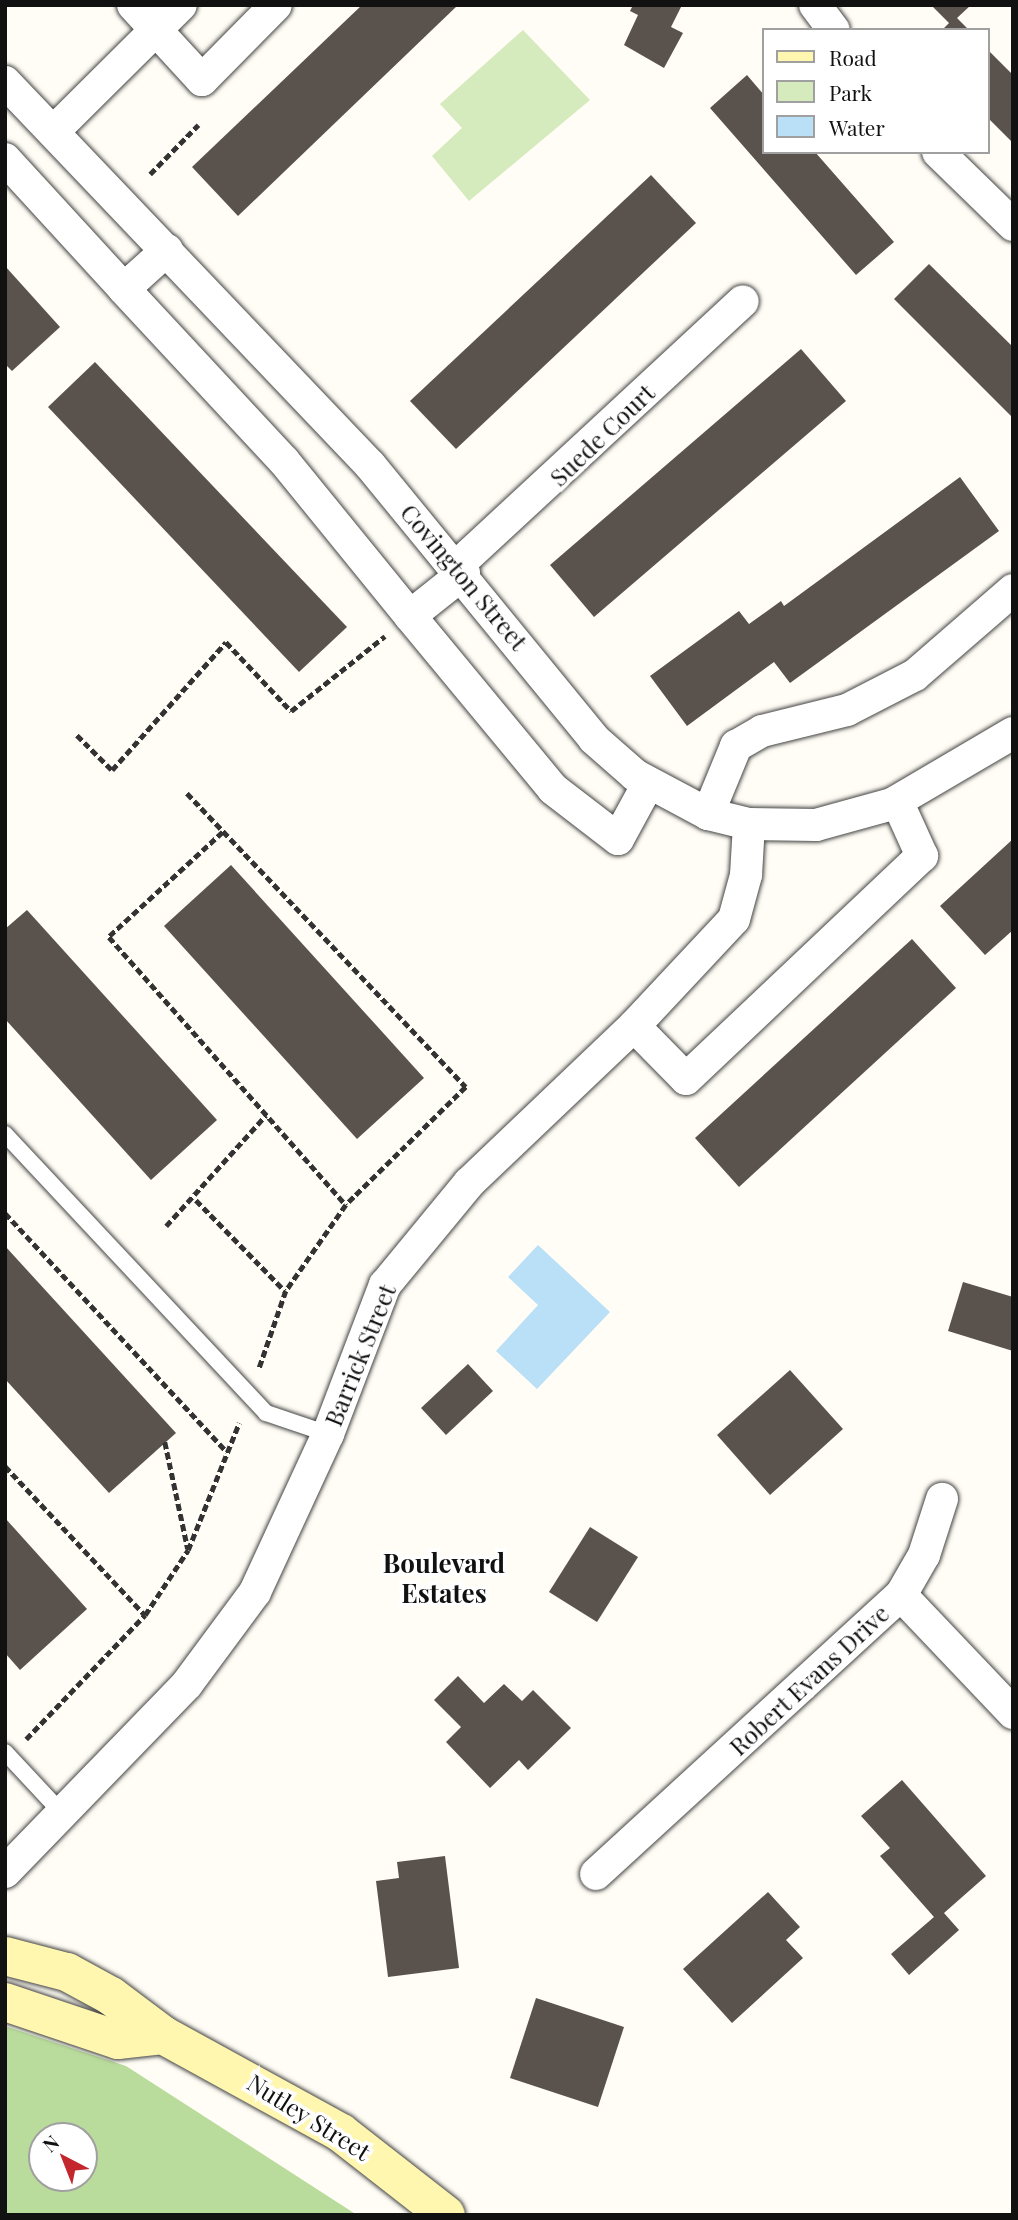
<!DOCTYPE html>
<html>
<head>
<meta charset="utf-8">
<style>
	body { margin:0 }
	#map { position:relative; width:1018px; height:2220px; overflow:hidden; background:#fffdf5; font-family:"Playfair Display",serif }
	div>[style] { position:absolute }
	.green>* { inset:0; background:#d5ebbd }
	.forest>* { inset:0; background:#b9dc9c }
	.water>* { inset:0; background:#b9e0f7 }
	.building>* { inset:0; background:#5a524d }
	.path>* { height:4.5px; margin-top:-2.25px; transform-origin:0; background:repeating-linear-gradient(90deg,#333 0 7px,transparent 0 10.5px) }
	.roads { filter:drop-shadow(0 0 2px #444) drop-shadow(0 0 2px #444) }
	.lane>* { height:16px; margin:-8px; padding:0 8px; transform-origin:8px; border-radius:8px; background:#fff }
	.street>* { height:32px; margin:-16px; padding:0 16px; transform-origin:16px; border-radius:16px; background:#fff }
	.secondary>* { height:38px; margin:-19px; padding:0 19px; transform-origin:19px; border-radius:19px; background:#fff6b0 }
	span { translate:-50% -50%; white-space:nowrap; text-align:center; line-height:1.15; -webkit-text-stroke:7px #fff; paint-order:stroke }
	.street-label { font-size:24px; color:#111 }
	.neighbourhood-label { font-size:26px; color:#111; font-weight:700 }
	.frame { position:absolute; inset:0; border:7px solid #111; pointer-events:none }
	.legend { position:absolute; left:762px; top:28px; width:228px; height:126px; box-sizing:border-box; background:#fff; border:2px solid #a0a0a0; margin:0; padding:9px 12px; list-style:none; font-size:21px; color:#111 }
	.legend li { display:flex; align-items:center; gap:14px; height:35px }
	.legend b { width:35px; border:2px solid #a0a0a0 }
	.north { position:absolute; left:28px; top:2122px; width:70px; height:70px; box-sizing:border-box; background:#fff; border:2px solid #a0a0a0; border-radius:50%; rotate:318deg; font-size:19px; font-weight:700; line-height:28px; text-align:center; color:#111 }
	.north::after { content:''; display:block; margin:auto; width:24px; height:32px; background:#c4262e; clip-path:polygon(50% 0,100% 100%,50% 72%,0 100%) }
</style>
</head>
<body>
<div id="map">
	<div class="green">
		<i style="clip-path:polygon(523px 30px,590px 100px,469px 201px,432px 156px,462px 128px,440px 104px)"></i>
	</div>
	<div class="forest">
		<i style="clip-path:polygon(evenodd,5px 2026px,126px 2066px,357px 2215px,5px 2215px,5px 2026px,42px 2136px,84px 2136px,84px 2178px,42px 2178px,42px 2136px)"></i>
	</div>
	<div class="water">
		<i style="clip-path:polygon(538px 1245px,610px 1312px,537px 1389px,496px 1351px,538px 1305px,508px 1277px)"></i>
	</div>
	<div class="building">
		<i style="clip-path:polygon(362px 5px,458px 5px,238px 216px,192px 167px)"></i>
		<i style="clip-path:polygon(633px 5px,682px 5px,671px 27px,683px 33px,664px 68px,624px 45px,638px 15px,630px 11px)"></i>
		<i style="clip-path:polygon(931px 5px,971px 5px,957px 18px,969px 30px,942px 30px,949px 23px)"></i>
		<i style="clip-path:polygon(988px 50px,1013px 75px,1013px 143px,988px 118px)"></i>
		<i style="clip-path:polygon(747px 75px,764px 95px,764px 152px,815px 152px,894px 242px,856px 275px,710px 108px)"></i>
		<i style="clip-path:polygon(651px 175px,696px 223px,456px 449px,410px 401px)"></i>
		<i style="clip-path:polygon(929px 264px,1013px 347px,1013px 418px,894px 299px)"></i>
		<i style="clip-path:polygon(5px 266px,60px 327px,12px 371px,5px 364px)"></i>
		<i style="clip-path:polygon(801px 349px,846px 401px,594px 617px,550px 565px)"></i>
		<i style="clip-path:polygon(95px 362px,347px 627px,299px 672px,48px 407px)"></i>
		<i style="clip-path:polygon(960px 477px,999px 531px,790px 683px,774px 662px,687px 726px,650px 676px,739px 611px,749px 624px,781px 601px,784px 606px)"></i>
		<i style="clip-path:polygon(1013px 839px,1013px 930px,985px 955px,940px 906px)"></i>
		<i style="clip-path:polygon(231px 865px,424px 1078px,357px 1139px,164px 926px)"></i>
		<i style="clip-path:polygon(27px 910px,217px 1120px,151px 1180px,5px 1019px,5px 929px)"></i>
		<i style="clip-path:polygon(912px 939px,956px 988px,739px 1187px,695px 1138px)"></i>
		<i style="clip-path:polygon(5px 1246px,176px 1433px,109px 1493px,5px 1379px)"></i>
		<i style="clip-path:polygon(963px 1282px,1013px 1297px,1013px 1351px,948px 1331px)"></i>
		<i style="clip-path:polygon(468px 1364px,493px 1391px,446px 1435px,421px 1408px)"></i>
		<i style="clip-path:polygon(790px 1370px,843px 1429px,770px 1495px,717px 1435px)"></i>
		<i style="clip-path:polygon(5px 1518px,87px 1609px,20px 1670px,5px 1653px)"></i>
		<i style="clip-path:polygon(590px 1527px,638px 1557px,597px 1622px,549px 1592px)"></i>
		<i style="clip-path:polygon(458px 1676px,484px 1703px,504px 1684px,522px 1701px,533px 1690px,571px 1728px,528px 1770px,519px 1760px,490px 1788px,446px 1742px,461px 1727px,434px 1700px)"></i>
		<i style="clip-path:polygon(902px 1780px,986px 1876px,944px 1913px,959px 1930px,909px 1975px,891px 1954px,934px 1917px,880px 1856px,890px 1848px,861px 1816px)"></i>
		<i style="clip-path:polygon(445px 1856px,459px 1968px,388px 1977px,376px 1881px,399px 1878px,397px 1862px)"></i>
		<i style="clip-path:polygon(768px 1892px,800px 1927px,786px 1940px,803px 1958px,732px 2023px,683px 1969px)"></i>
		<i style="clip-path:polygon(536px 1998px,624px 2027px,598px 2107px,510px 2078px)"></i>
	</div>
	<div class="path">
		<i style="left:150px;top:174px;width:69px;rotate:-45.6deg"></i>
		<i style="left:77px;top:735px;width:49px;rotate:45deg"></i>
		<i style="left:112px;top:770px;width:171px;rotate:-48.3deg"></i>
		<i style="left:226px;top:642px;width:95px;rotate:46.7deg"></i>
		<i style="left:291px;top:711px;width:120px;rotate:-38.6deg"></i>
		<i style="left:187px;top:793px;width:405px;rotate:46.5deg"></i>
		<i style="left:466px;top:1087px;width:168px;rotate:135.5deg"></i>
		<i style="left:346px;top:1205px;width:105px;rotate:124.9deg"></i>
		<i style="left:286px;top:1291px;width:83px;rotate:109.1deg"></i>
		<i style="left:223px;top:832px;width:155px;rotate:137.4deg"></i>
		<i style="left:109px;top:937px;width:358px;rotate:48.5deg"></i>
		<i style="left:196px;top:1200px;width:127px;rotate:45.6deg"></i>
		<i style="left:5px;top:1213px;width:326px;rotate:47.1deg"></i>
		<i style="left:166px;top:1226px;width:149px;rotate:-48deg"></i>
		<i style="left:165px;top:1442px;width:109px;rotate:77.9deg"></i>
		<i style="left:5px;top:1466px;width:204px;rotate:46.8deg"></i>
		<i style="left:26px;top:1739px;width:172px;rotate:-46.2deg"></i>
		<i style="left:145px;top:1615px;width:78px;rotate:-56.5deg"></i>
		<i style="left:188px;top:1550px;width:137px;rotate:-68.1deg"></i>
	</div>
	<div class="roads">
		<div class="lane">
			<i style="left:5px;top:1134px;width:382px;rotate:46.9deg"></i>
			<i style="left:266px;top:1413px;width:65px;rotate:18.7deg"></i>
			<i style="left:5px;top:1752px;width:82px;rotate:47deg"></i>
		</div>
		<div class="street">
			<i style="left:133px;top:5px;width:102px;rotate:47.4deg"></i>
			<i style="left:202px;top:80px;width:105px;rotate:-45.4deg"></i>
			<i style="left:815px;top:5px;width:31px;rotate:53deg"></i>
			<i style="left:5px;top:82px;width:529px;rotate:46.38deg"></i>
			<i style="left:370px;top:465px;width:354px;rotate:50.7deg"></i>
			<i style="left:594px;top:739px;width:55px;rotate:41.3deg"></i>
			<i style="left:635px;top:775px;width:83px;rotate:28.1deg"></i>
			<i style="left:708px;top:814px;width:42px;rotate:13.7deg"></i>
			<i style="left:749px;top:824px;width:67px;rotate:0.9deg"></i>
			<i style="left:816px;top:825px;width:79px;rotate:-15.4deg"></i>
			<i style="left:892px;top:804px;width:140px;rotate:-30.4deg"></i>
			<i style="left:53px;top:132px;width:180px;rotate:-44.8deg"></i>
			<i style="left:938px;top:152px;width:105px;rotate:44.2deg"></i>
			<i style="left:5px;top:159px;width:176px;rotate:47.5deg"></i>
			<i style="left:167px;top:250px;width:58px;rotate:137.8deg"></i>
			<i style="left:124px;top:289px;width:235px;rotate:47.1deg"></i>
			<i style="left:284px;top:461px;width:200px;rotate:50.9deg"></i>
			<i style="left:458px;top:565px;width:388px;rotate:-42.8deg"></i>
			<i style="left:464px;top:573px;width:69px;rotate:141.5deg"></i>
			<i style="left:410px;top:616px;width:224px;rotate:50.4deg"></i>
			<i style="left:553px;top:789px;width:82px;rotate:37.6deg"></i>
			<i style="left:618px;top:839px;width:63px;rotate:-61.4deg"></i>
			<i style="left:708px;top:814px;width:74px;rotate:-67.6deg"></i>
			<i style="left:736px;top:746px;width:30px;rotate:-30deg"></i>
			<i style="left:762px;top:731px;width:88px;rotate:-13.9deg"></i>
			<i style="left:847px;top:710px;width:76px;rotate:-27.2deg"></i>
			<i style="left:915px;top:675px;width:130px;rotate:-40.9deg"></i>
			<i style="left:634px;top:1026px;width:74px;rotate:45.5deg"></i>
			<i style="left:686px;top:1079px;width:325px;rotate:-43.4deg"></i>
			<i style="left:922px;top:856px;width:60px;rotate:-114.4deg"></i>
			<i style="left:901px;top:1595px;width:163px;rotate:46.5deg"></i>
			<i style="left:5px;top:1872px;width:262px;rotate:-45.9deg"></i>
			<i style="left:187px;top:1684px;width:114px;rotate:-53.5deg"></i>
			<i style="left:255px;top:1592px;width:174px;rotate:-65.2deg"></i>
			<i style="left:328px;top:1434px;width:160px;rotate:-69.1deg"></i>
			<i style="left:385px;top:1285px;width:132px;rotate:-50.5deg"></i>
			<i style="left:469px;top:1183px;width:228px;rotate:-43.6deg"></i>
			<i style="left:634px;top:1026px;width:146px;rotate:-46.9deg"></i>
			<i style="left:734px;top:919px;width:46px;rotate:-74.7deg"></i>
			<i style="left:746px;top:875px;width:51px;rotate:-86.6deg"></i>
			<i style="left:596px;top:1874px;width:413px;rotate:-42.5deg"></i>
			<i style="left:901px;top:1595px;width:46px;rotate:-60.1deg"></i>
			<i style="left:924px;top:1555px;width:59px;rotate:-72.2deg"></i>
		</div>
		<div class="secondary">
			<i style="left:5px;top:1956px;width:64px;rotate:14.5deg"></i>
			<i style="left:67px;top:1972px;width:50px;rotate:28.6deg"></i>
			<i style="left:111px;top:1996px;width:65px;rotate:36.9deg"></i>
			<i style="left:163px;top:2035px;width:203px;rotate:28.8deg"></i>
			<i style="left:341px;top:2133px;width:133px;rotate:38deg"></i>
			<i style="left:5px;top:2002px;width:119px;rotate:18.6deg"></i>
			<i style="left:118px;top:2040px;width:45px;rotate:-6.3deg"></i>
		</div>
	</div>
	<div class="street-label">
		<span style="left:602px;top:435px;rotate:-44deg">Suede Court</span>
		<span style="left:464px;top:577px;rotate:50deg">Covington Street</span>
		<span style="left:360px;top:1355px;rotate:-68deg">Barrick Street</span>
		<span style="left:809px;top:1680px;rotate:-43deg">Robert Evans Drive</span>
		<span style="left:309px;top:2117px;rotate:32deg">Nutley Street</span>
	</div>
	<div class="neighbourhood-label">
		<span style="left:444px;top:1578px">Boulevard<br>Estates</span>
	</div>
	<div class="frame"></div>
	<ul class="legend">
	<li><b style="height:9px;background:#fff6b0"></b>Road</li>
	<li><b style="height:19px;background:#d5ebbd"></b>Park</li>
	<li><b style="height:19px;background:#b9e0f7"></b>Water</li>
	</ul>
	<div class="north">N</div>
</div>
</body>
</html>
